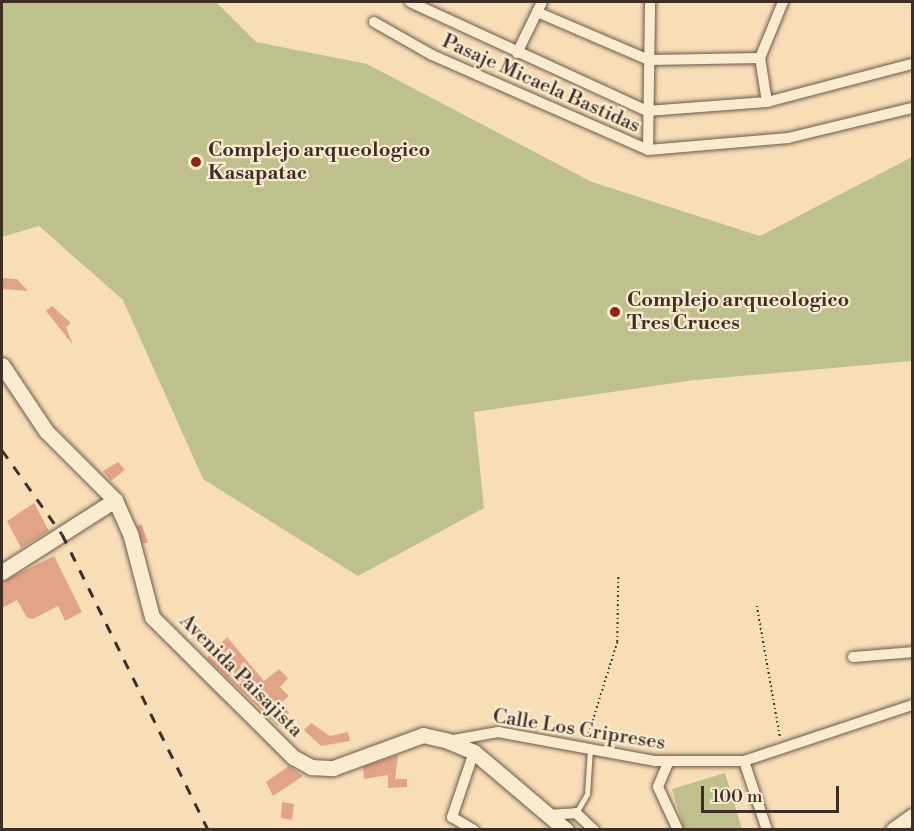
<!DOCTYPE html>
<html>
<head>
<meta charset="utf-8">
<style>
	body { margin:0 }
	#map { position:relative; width:914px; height:831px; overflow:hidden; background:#f8deb7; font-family:"Libre Bodoni",serif }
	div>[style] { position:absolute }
	.green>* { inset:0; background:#bec18d }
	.building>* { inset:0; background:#e1a489 }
	.path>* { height:1.5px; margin-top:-0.75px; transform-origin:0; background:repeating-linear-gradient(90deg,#3e2e26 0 1.5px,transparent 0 4.5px) }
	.roads { filter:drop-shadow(0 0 2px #6c5a4a) drop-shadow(0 0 2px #6c5a4a) }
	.lane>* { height:5px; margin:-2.5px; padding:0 2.5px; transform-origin:2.5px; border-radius:2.5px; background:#faead0 }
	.street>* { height:10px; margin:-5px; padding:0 5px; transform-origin:5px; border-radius:5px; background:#faead0 }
	.secondary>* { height:15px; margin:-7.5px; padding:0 7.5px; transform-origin:7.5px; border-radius:7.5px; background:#faead0 }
	.rail>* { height:3px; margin-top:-1.5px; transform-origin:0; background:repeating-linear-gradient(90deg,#3e2e26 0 10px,transparent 0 20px) }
	.dots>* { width:16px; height:16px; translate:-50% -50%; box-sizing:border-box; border:3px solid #faead0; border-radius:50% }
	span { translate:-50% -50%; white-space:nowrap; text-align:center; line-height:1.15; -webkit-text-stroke:4.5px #faead0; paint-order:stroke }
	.street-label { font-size:20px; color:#3e2e26 }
	.poi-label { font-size:20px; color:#3e2e26; font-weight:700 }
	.left { translate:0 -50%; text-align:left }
	.frame { position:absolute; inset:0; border:3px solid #3e2e26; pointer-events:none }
	.scale { position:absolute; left:701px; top:786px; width:138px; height:27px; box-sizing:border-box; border:3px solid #3e2e26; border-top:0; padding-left:8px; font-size:18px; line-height:21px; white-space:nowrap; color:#3e2e26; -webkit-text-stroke:4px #faead0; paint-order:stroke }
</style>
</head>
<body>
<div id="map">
	<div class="green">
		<i style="clip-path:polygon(2px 2px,216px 2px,256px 42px,367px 64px,592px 182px,760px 236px,912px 157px,912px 361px,695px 380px,474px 412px,484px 508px,358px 576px,203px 479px,123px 300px,39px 226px,2px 237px)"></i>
		<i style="clip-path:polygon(725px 773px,742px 829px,684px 829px,672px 789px)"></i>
	</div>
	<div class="building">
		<i style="clip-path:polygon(2px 278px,17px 279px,28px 291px,2px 289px)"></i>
		<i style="clip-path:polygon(52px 306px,71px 323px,66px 327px,73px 345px,46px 311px)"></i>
		<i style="clip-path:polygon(118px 462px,125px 470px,111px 481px,103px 471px)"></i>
		<i style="clip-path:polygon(34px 503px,49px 531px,21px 548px,7px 521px)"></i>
		<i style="clip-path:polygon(137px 525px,142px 525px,148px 543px,143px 543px)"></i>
		<i style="clip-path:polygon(54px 556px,82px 612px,65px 621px,58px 606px,33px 619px,27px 618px,17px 600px,2px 608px,2px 582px)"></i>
		<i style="clip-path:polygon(227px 637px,264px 681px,279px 669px,288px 678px,280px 687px,289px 696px,281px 703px,289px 712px,278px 726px,207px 658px)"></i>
		<i style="clip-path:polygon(311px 723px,330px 736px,348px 732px,350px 741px,321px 746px,304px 730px)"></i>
		<i style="clip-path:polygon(398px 755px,395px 779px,407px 779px,407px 787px,388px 788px,388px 775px,364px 779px,363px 767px)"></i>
		<i style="clip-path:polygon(289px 766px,303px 776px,273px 796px,266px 782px)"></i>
		<i style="clip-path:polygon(282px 802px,294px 804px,292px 820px,281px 818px)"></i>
	</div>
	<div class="path">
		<i style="left:757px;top:606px;width:133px;rotate:80deg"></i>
		<i style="left:587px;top:738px;width:101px;rotate:-72.6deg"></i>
		<i style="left:617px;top:642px;width:66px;rotate:-89.1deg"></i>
	</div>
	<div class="roads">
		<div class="lane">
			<i style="left:576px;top:813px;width:22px;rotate:-60deg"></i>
			<i style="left:587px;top:794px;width:45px;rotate:-86.2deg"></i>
		</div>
		<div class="street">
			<i style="left:410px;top:2px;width:261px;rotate:24.7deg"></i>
			<i style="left:647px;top:111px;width:120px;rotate:-4.3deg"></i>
			<i style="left:767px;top:102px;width:150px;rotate:-14.7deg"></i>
			<i style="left:537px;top:12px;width:122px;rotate:23.2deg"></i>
			<i style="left:649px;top:60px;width:111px;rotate:-1deg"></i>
			<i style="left:374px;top:22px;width:67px;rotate:29.6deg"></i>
			<i style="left:432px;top:55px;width:236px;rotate:23.7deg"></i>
			<i style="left:648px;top:150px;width:141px;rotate:-4.9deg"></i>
			<i style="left:788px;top:138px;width:128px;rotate:-13.6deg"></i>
			<i style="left:517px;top:53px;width:57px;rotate:-63.9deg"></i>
			<i style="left:767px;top:102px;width:45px;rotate:-99deg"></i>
			<i style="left:760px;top:58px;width:61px;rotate:-67.7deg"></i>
			<i style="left:648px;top:150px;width:148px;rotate:-89.2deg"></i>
			<i style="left:853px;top:657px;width:59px;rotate:-4.8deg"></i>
			<i style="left:448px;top:741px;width:51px;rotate:-10.2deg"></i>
			<i style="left:498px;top:732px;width:160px;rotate:10.5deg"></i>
			<i style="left:655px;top:761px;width:89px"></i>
			<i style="left:744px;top:761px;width:177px;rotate:-18.4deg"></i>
			<i style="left:474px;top:752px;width:69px;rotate:108.7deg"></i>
			<i style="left:452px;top:817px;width:26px;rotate:31deg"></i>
			<i style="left:744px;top:761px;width:73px;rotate:71.6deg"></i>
			<i style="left:668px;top:763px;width:26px;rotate:113deg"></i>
			<i style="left:658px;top:787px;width:47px;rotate:65.1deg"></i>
			<i style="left:549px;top:815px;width:27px;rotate:-4deg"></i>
			<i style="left:576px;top:813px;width:25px;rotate:43deg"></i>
		</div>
		<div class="secondary">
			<i style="left:2px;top:365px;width:79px;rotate:56.3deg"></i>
			<i style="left:46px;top:431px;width:98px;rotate:45deg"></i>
			<i style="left:115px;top:500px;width:36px;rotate:66deg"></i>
			<i style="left:130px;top:533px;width:87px;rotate:75.3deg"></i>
			<i style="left:152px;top:617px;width:199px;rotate:44.8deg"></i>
			<i style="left:293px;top:757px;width:21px;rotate:29deg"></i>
			<i style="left:311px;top:767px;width:22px;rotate:3deg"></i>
			<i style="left:333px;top:768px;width:96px;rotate:-20.1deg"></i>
			<i style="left:423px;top:735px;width:26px;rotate:13deg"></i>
			<i style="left:448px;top:741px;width:28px;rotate:23deg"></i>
			<i style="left:474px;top:752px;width:121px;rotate:40.3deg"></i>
			<i style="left:2px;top:572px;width:134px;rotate:-32.5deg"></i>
			<i style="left:893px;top:830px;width:24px;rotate:-36deg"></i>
		</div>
	</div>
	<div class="rail">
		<i style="left:2px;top:450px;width:103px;rotate:54.5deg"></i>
		<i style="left:62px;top:534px;width:330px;rotate:63.7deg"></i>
	</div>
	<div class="dots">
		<i style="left:196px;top:162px;background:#8f2418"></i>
		<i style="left:615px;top:312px;background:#8f2418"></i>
	</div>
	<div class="street-label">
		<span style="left:541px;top:84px;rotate:24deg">Pasaje Micaela Bastidas</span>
		<span style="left:241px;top:676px;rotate:45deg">Avenida Paisajista</span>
		<span style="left:579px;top:730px;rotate:9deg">Calle Los Cripreses</span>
	</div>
	<div class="poi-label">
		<span class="left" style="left:208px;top:162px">Complejo arqueologico<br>Kasapatac</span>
		<span class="left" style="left:627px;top:312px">Complejo arqueologico<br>Tres Cruces</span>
	</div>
	<div class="frame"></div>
	<div class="scale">100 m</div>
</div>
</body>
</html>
